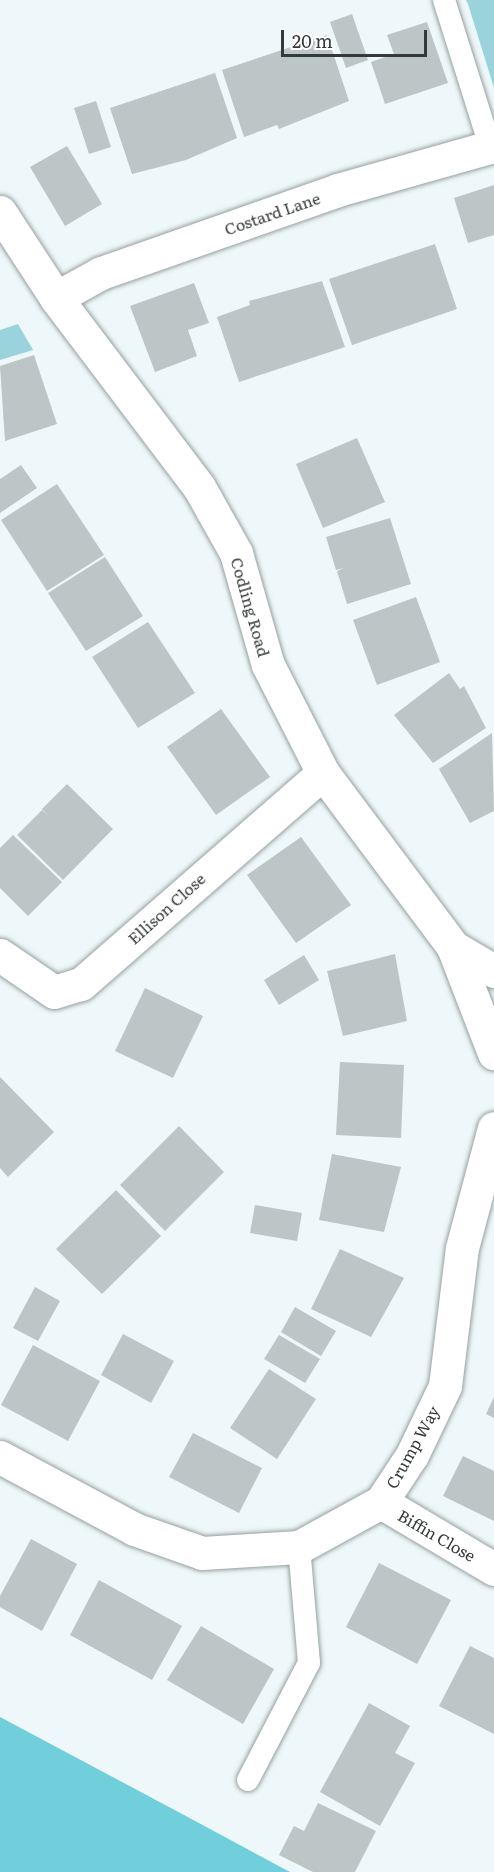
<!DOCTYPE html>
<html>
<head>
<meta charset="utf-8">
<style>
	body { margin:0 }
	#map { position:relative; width:494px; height:1872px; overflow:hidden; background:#eef7f9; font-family:Literata,serif }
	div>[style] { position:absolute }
	.green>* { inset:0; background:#9ad3db }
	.forest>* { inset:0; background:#70cfdb }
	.building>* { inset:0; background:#bcc6c7 }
	.roads { filter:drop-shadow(0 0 2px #97a0a1) drop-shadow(0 0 2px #97a0a1) }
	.service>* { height:22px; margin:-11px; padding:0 11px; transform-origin:11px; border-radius:11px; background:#fff }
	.minor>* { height:33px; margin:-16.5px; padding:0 16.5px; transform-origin:16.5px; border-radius:16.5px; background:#fff }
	span { translate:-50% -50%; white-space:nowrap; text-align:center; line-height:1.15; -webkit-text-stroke:6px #fff; paint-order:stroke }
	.street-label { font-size:16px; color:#36393a }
	.scale { position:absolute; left:281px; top:30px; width:146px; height:27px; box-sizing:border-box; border:3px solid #36393a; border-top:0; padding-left:8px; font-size:18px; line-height:21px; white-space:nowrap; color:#36393a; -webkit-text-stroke:4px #fff; paint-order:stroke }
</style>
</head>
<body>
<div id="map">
	<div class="green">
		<i style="clip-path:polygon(466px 0,494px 0,494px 88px,468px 4px)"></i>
		<i style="clip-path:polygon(18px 324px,33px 350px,0 360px,0 330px)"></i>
	</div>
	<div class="forest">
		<i style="clip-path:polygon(0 1717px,184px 1815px,290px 1872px,0 1872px)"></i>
	</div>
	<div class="building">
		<i style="clip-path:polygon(352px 14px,368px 60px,346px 68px,330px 22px)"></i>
		<i style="clip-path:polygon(427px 22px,448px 83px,385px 104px,371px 62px,394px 54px,387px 35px)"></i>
		<i style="clip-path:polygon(327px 35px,349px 101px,279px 129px,277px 125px,244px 137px,222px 70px)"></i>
		<i style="clip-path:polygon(215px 73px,237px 138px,186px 160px,132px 174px,110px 108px)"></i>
		<i style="clip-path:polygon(96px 101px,111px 147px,89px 154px,74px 108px)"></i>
		<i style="clip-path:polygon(67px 146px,102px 204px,65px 226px,30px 167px)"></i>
		<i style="clip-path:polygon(494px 185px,494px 235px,468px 243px,454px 198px)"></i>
		<i style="clip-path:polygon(435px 244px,457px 309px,352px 345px,329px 279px)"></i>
		<i style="clip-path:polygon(322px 281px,345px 347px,239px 382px,217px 317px,250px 305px,249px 301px)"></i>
		<i style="clip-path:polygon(194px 283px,209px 323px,188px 330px,197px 356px,155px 372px,130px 306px)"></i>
		<i style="clip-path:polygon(34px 355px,57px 424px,5px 441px,0 366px)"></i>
		<i style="clip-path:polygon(357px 438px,385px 502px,323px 528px,296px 464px)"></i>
		<i style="clip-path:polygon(21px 465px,37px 488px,0 513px,0 479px)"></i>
		<i style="clip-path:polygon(57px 484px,104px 555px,47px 591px,1px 520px)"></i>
		<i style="clip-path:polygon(390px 518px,411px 584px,347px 604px,337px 571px,344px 568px,336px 570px,326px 537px)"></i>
		<i style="clip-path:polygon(105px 557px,143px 616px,86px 651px,48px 593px)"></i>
		<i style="clip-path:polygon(416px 597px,440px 662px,377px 685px,353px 620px)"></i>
		<i style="clip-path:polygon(148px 622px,195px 693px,138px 728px,92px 657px)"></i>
		<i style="clip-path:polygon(449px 673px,460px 689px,464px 686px,486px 728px,433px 763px,394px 715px)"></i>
		<i style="clip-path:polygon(221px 709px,270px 777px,216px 815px,167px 747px)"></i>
		<i style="clip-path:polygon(492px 733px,494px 811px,470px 823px,439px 769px)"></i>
		<i style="clip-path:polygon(67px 784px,113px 829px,63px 880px,17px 835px,42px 810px,48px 815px,42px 809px)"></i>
		<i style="clip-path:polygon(13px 835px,62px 882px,28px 916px,0 888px,0 848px)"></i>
		<i style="clip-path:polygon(301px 837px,351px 905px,296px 943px,247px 875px)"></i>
		<i style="clip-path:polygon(395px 954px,407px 1021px,343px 1036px,327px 971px)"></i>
		<i style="clip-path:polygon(304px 955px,319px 980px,279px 1005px,264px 980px)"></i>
		<i style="clip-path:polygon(145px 988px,203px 1016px,173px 1078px,115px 1051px)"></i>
		<i style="clip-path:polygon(340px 1062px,404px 1065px,401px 1138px,336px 1135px)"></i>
		<i style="clip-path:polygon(0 1077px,54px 1132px,8px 1177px,0 1168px)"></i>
		<i style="clip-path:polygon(179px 1126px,224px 1172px,165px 1231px,120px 1185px)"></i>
		<i style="clip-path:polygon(332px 1154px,401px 1167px,384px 1232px,319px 1220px)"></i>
		<i style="clip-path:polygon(116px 1190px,161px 1236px,102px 1294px,56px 1249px)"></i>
		<i style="clip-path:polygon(255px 1205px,302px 1213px,297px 1241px,250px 1233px)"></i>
		<i style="clip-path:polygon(340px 1249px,404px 1278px,371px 1337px,311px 1309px)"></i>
		<i style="clip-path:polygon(35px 1287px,60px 1301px,38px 1341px,13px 1328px)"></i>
		<i style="clip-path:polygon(295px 1307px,336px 1331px,321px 1356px,281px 1332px)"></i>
		<i style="clip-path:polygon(123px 1334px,174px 1361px,151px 1403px,101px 1375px)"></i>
		<i style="clip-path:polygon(279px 1335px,320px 1359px,305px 1383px,264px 1359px)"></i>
		<i style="clip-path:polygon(33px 1345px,100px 1381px,68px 1441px,1px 1405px)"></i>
		<i style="clip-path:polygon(269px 1369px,316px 1399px,277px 1459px,230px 1428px)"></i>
		<i style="clip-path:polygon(494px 1397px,494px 1418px,486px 1414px)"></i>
		<i style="clip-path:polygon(193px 1433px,262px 1468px,239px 1513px,169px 1477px)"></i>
		<i style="clip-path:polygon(463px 1456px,494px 1471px,494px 1521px,443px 1496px)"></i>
		<i style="clip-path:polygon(31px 1539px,77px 1564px,42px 1631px,0 1607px,0 1596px)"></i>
		<i style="clip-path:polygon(379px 1563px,451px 1600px,417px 1664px,346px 1627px)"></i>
		<i style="clip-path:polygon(99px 1580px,182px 1626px,152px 1680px,70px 1635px)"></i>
		<i style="clip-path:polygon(201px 1626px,274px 1669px,243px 1724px,167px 1680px)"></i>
		<i style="clip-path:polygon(470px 1646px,494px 1658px,494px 1734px,439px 1706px)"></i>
		<i style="clip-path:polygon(369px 1703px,410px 1726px,395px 1753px,415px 1763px,380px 1826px,320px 1792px)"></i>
		<i style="clip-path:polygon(318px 1803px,376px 1831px,355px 1872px,313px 1872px,279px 1855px,294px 1826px,304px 1831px)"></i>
	</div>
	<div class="roads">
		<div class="service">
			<i style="left:444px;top:0;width:153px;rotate:72.5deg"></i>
			<i style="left:248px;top:1780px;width:132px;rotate:-62.5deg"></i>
			<i style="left:309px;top:1663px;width:116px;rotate:-94.9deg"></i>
		</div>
		<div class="minor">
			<i style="left:0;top:212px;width:103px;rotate:56.9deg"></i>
			<i style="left:56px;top:298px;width:237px;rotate:52.9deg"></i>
			<i style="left:199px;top:487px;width:76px;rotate:60.7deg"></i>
			<i style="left:236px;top:553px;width:116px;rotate:74.1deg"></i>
			<i style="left:268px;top:665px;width:121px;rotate:63deg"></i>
			<i style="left:323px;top:773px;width:217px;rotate:53.2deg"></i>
			<i style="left:453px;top:947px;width:114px;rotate:68.9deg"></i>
			<i style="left:56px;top:298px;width:51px;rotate:-29.1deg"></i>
			<i style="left:101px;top:273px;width:251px;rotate:-19.3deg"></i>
			<i style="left:338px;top:190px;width:162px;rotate:-15.8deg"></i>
			<i style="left:453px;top:947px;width:48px;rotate:30.3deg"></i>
			<i style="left:0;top:955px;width:65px;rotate:34.4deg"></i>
			<i style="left:54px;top:992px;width:28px;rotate:-17deg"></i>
			<i style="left:81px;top:984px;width:321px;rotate:-41.1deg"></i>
			<i style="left:0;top:1457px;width:152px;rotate:28.2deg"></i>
			<i style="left:134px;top:1529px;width:72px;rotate:19.4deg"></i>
			<i style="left:202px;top:1553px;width:97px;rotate:-3.5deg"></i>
			<i style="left:299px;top:1547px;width:94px;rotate:-28.8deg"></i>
			<i style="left:381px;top:1502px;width:56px;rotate:-56.6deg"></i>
			<i style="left:412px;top:1455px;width:76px;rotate:-64.4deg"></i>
			<i style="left:445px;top:1386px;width:139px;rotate:-83deg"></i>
			<i style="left:462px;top:1248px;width:124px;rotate:-75.1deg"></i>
			<i style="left:381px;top:1502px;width:131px;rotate:30.7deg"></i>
		</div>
	</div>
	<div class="street-label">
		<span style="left:272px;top:213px;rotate:-19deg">Costard Lane</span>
		<span style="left:251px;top:607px;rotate:74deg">Codling Road</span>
		<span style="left:166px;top:908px;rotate:-42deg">Ellison Close</span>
		<span style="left:412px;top:1447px;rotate:-61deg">Crump Way</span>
		<span style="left:437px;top:1535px;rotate:30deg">Biffin Close</span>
	</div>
	<div class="scale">20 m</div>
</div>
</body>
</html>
